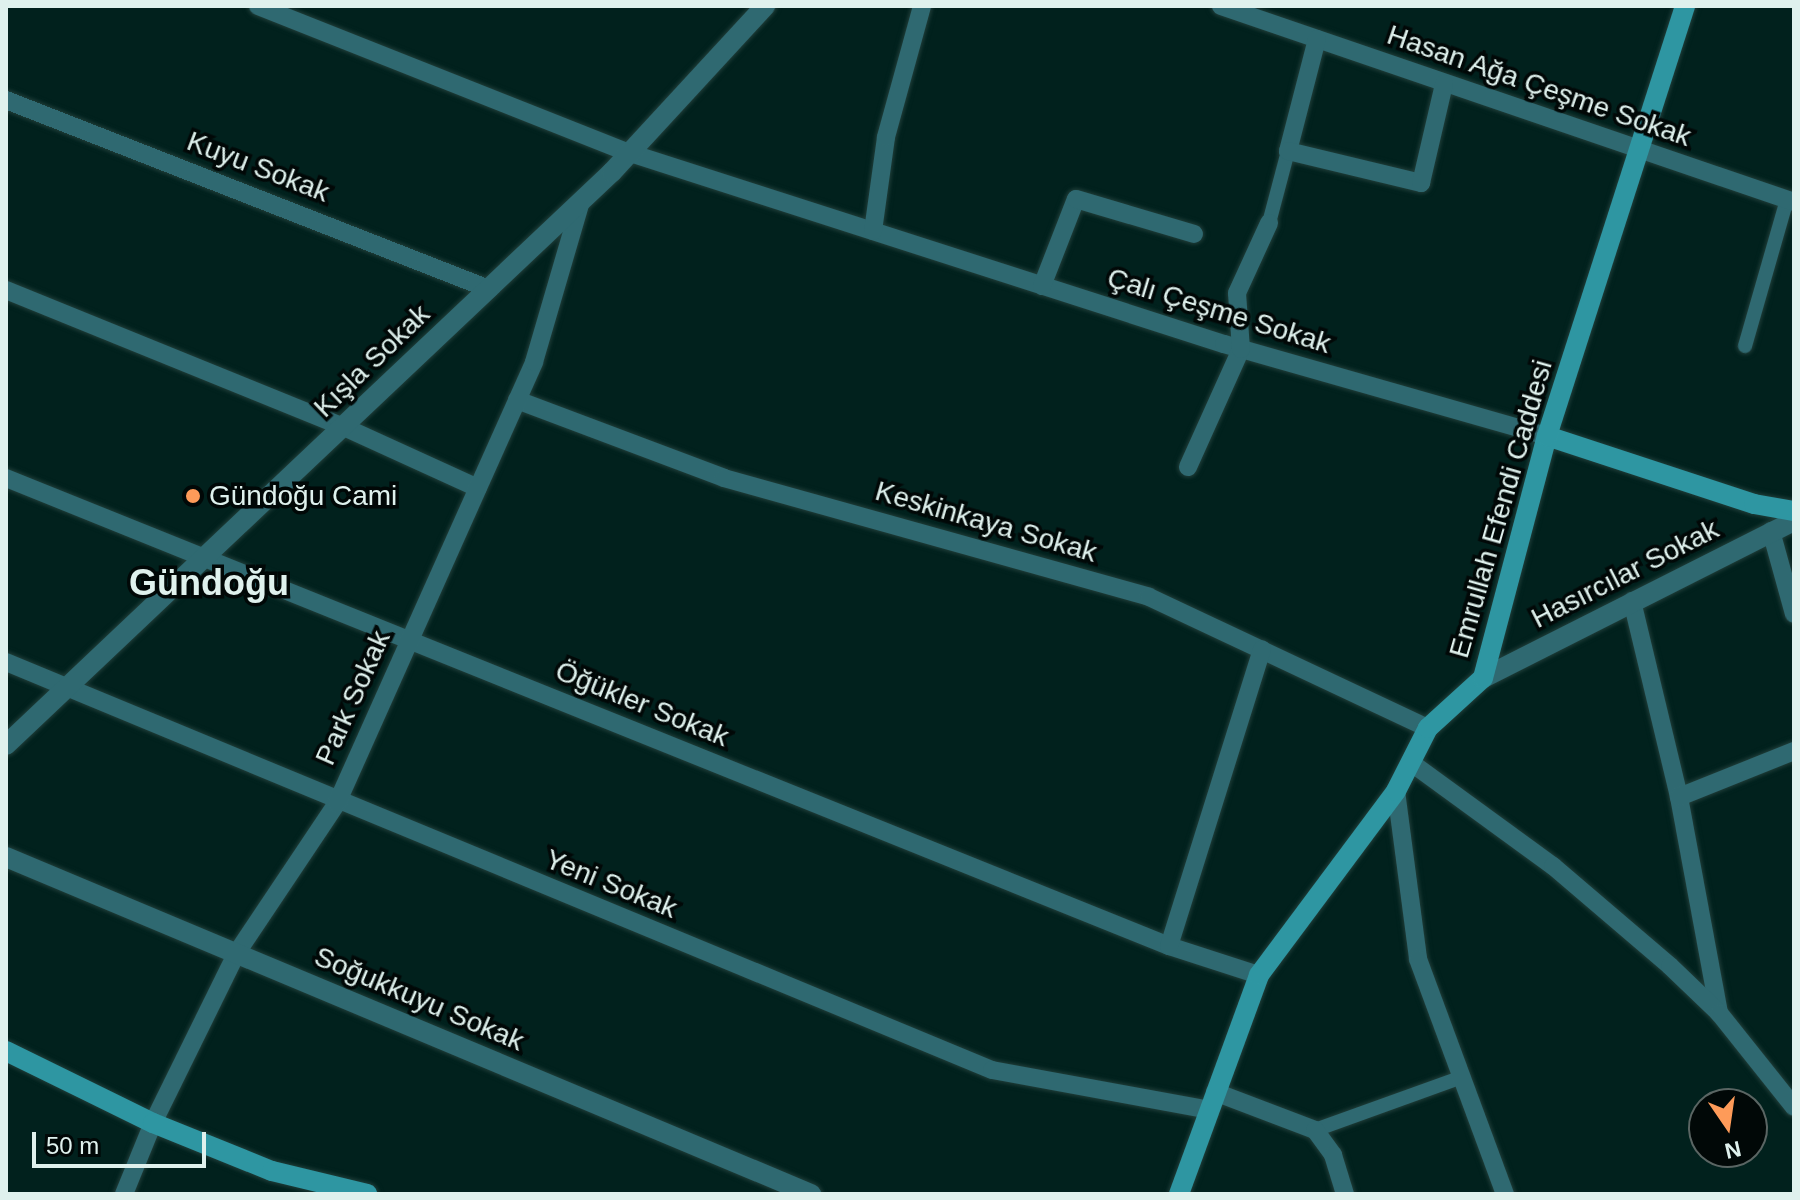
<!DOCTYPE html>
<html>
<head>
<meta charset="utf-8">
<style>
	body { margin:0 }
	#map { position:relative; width:1800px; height:1200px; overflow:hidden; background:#01211d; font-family:Arial,sans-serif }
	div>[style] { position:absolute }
	.roads { filter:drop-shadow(0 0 2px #203e3a) drop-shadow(0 0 2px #203e3a) }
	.pedestrian>* { height:14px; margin:-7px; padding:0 7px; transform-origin:7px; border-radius:7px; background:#2f6971 }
	.minor>* { height:18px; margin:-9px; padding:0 9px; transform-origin:9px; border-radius:9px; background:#2f6971 }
	.tertiary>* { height:20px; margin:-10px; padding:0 10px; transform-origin:10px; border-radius:10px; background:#2f6971 }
	.secondary>* { height:20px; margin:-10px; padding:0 10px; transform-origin:10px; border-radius:10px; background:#2e96a2 }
	.dots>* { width:22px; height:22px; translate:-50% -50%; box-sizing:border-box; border:4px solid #010807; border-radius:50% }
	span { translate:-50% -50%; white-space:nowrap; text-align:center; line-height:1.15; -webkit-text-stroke:7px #010807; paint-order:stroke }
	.street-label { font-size:28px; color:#dff1ed }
	.poi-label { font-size:28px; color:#dff1ed }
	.left { translate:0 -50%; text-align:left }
	.district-label { font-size:36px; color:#dff1ed; font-weight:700 }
	.frame { position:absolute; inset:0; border:8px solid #dff1ed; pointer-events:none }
	.north { position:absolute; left:1688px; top:1088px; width:80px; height:80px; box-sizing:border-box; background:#010807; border:2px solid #5a6563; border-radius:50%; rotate:167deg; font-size:22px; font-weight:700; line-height:32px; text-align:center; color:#dff1ed }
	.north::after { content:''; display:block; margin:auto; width:28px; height:36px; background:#fe9b59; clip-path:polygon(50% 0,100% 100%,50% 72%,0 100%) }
	.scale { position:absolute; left:32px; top:1132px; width:174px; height:36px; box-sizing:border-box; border:4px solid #dff1ed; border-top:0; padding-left:10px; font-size:24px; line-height:28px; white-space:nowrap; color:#dff1ed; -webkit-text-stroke:6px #010807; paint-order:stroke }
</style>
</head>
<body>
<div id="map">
	<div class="roads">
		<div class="pedestrian">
			<i style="left:1269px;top:223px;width:74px;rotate:-75.2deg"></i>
			<i style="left:1745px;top:346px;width:152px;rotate:-74deg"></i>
			<i style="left:1315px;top:1130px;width:156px;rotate:-19.8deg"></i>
		</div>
		<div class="minor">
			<i style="left:258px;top:6px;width:400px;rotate:21.6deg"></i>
			<i style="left:630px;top:153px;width:624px;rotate:17.83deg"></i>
			<i style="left:1224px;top:344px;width:336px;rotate:15.9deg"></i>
			<i style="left:1221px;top:6px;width:606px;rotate:18.88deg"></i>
			<i style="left:1317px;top:39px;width:116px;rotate:104.5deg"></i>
			<i style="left:1288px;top:151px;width:137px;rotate:13.5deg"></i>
			<i style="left:1421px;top:183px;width:102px;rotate:-76.9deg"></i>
			<i style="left:6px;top:100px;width:519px;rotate:21.37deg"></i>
			<i style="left:873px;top:231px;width:95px;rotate:-82.1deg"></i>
			<i style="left:886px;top:137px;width:136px;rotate:-74.6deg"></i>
			<i style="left:1042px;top:286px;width:93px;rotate:-68.7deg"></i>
			<i style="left:1076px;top:199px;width:123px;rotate:16.5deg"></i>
			<i style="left:6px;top:290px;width:365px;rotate:22.1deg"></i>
			<i style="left:344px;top:427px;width:147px;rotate:24.5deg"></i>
			<i style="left:517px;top:400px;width:221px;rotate:20.6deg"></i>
			<i style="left:724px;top:478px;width:441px;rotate:15.6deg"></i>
			<i style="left:1149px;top:597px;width:308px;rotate:25.2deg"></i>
			<i style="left:1188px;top:467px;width:129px;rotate:-65.8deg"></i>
			<i style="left:1241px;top:349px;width:56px;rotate:-94.1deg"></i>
			<i style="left:1237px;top:293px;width:77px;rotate:-65.4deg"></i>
			<i style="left:6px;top:478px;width:1254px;rotate:21.92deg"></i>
			<i style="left:1169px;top:946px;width:95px;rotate:17.9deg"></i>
			<i style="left:1771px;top:531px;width:86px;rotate:74.5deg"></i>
			<i style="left:1632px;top:601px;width:202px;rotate:76.5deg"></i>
			<i style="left:1679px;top:797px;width:220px;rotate:79.5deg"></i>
			<i style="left:6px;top:662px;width:1067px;rotate:22.48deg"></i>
			<i style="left:992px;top:1070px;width:221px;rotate:10.4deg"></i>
			<i style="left:1413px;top:764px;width:173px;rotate:36.1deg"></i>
			<i style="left:1553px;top:866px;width:154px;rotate:40.5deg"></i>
			<i style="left:1670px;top:966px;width:68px;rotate:43.8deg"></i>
			<i style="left:1719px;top:1013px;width:120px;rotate:51.4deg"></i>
			<i style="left:1396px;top:791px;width:169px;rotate:82.5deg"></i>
			<i style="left:1418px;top:959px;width:251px;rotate:69.7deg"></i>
			<i style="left:1679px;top:797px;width:124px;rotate:-21.8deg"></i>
			<i style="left:1169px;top:946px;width:311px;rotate:-72.6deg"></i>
			<i style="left:1215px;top:1092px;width:107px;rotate:20.8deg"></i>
			<i style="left:1315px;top:1130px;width:31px;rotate:54deg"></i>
			<i style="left:1333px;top:1155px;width:41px;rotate:72.9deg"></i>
			<i style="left:124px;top:1194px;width:77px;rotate:-67.8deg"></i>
			<i style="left:153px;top:1123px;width:188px;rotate:-63.8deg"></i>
			<i style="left:236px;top:954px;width:182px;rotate:-56.2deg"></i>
			<i style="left:337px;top:803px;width:483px;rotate:-65.9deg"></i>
			<i style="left:534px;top:362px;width:168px;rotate:-73.7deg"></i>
		</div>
		<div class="tertiary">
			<i style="left:1483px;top:678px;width:348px;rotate:-26.8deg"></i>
			<i style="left:6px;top:745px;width:834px;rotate:-43.4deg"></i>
			<i style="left:612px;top:172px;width:226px;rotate:-47.3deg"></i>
			<i style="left:6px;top:857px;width:873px;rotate:22.72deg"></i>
		</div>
		<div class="secondary">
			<i style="left:1547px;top:436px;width:218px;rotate:18.2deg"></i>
			<i style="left:1754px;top:504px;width:41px;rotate:9.9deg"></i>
			<i style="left:6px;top:1051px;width:164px;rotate:26.1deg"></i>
			<i style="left:153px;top:1123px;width:128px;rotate:22deg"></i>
			<i style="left:272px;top:1171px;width:98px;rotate:13.6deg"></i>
			<i style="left:1179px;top:1194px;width:233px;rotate:-69.9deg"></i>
			<i style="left:1259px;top:975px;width:229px;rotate:-53.3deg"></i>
			<i style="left:1396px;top:791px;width:71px;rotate:-63.1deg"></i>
			<i style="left:1428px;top:728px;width:74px;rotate:-42.3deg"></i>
			<i style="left:1483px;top:678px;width:250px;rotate:-75.2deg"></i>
			<i style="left:1547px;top:436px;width:452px;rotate:-72.2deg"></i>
		</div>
	</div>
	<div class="dots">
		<i style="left:193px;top:496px;background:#fe9b59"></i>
	</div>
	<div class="street-label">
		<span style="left:1539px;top:86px;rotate:19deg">Hasan Ağa Çeşme Sokak</span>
		<span style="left:258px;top:167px;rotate:21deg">Kuyu Sokak</span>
		<span style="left:1219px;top:311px;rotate:17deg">Çalı Çeşme Sokak</span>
		<span style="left:372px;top:361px;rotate:-44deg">Kışla Sokak</span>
		<span style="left:1501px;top:509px;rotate:-74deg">Emrullah Efendi Caddesi</span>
		<span style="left:986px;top:522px;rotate:16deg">Keskinkaya Sokak</span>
		<span style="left:1625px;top:574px;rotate:-27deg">Hasırcılar Sokak</span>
		<span style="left:353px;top:698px;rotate:-66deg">Park Sokak</span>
		<span style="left:642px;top:704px;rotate:22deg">Öğükler Sokak</span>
		<span style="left:611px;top:884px;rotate:22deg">Yeni Sokak</span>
		<span style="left:419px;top:999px;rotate:23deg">Soğukkuyu Sokak</span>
	</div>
	<div class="poi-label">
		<span class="left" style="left:209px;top:496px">Gündoğu Cami</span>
	</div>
	<div class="district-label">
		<span style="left:209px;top:583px">Gündoğu</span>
	</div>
	<div class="frame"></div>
	<div class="north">N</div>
	<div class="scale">50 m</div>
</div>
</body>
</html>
